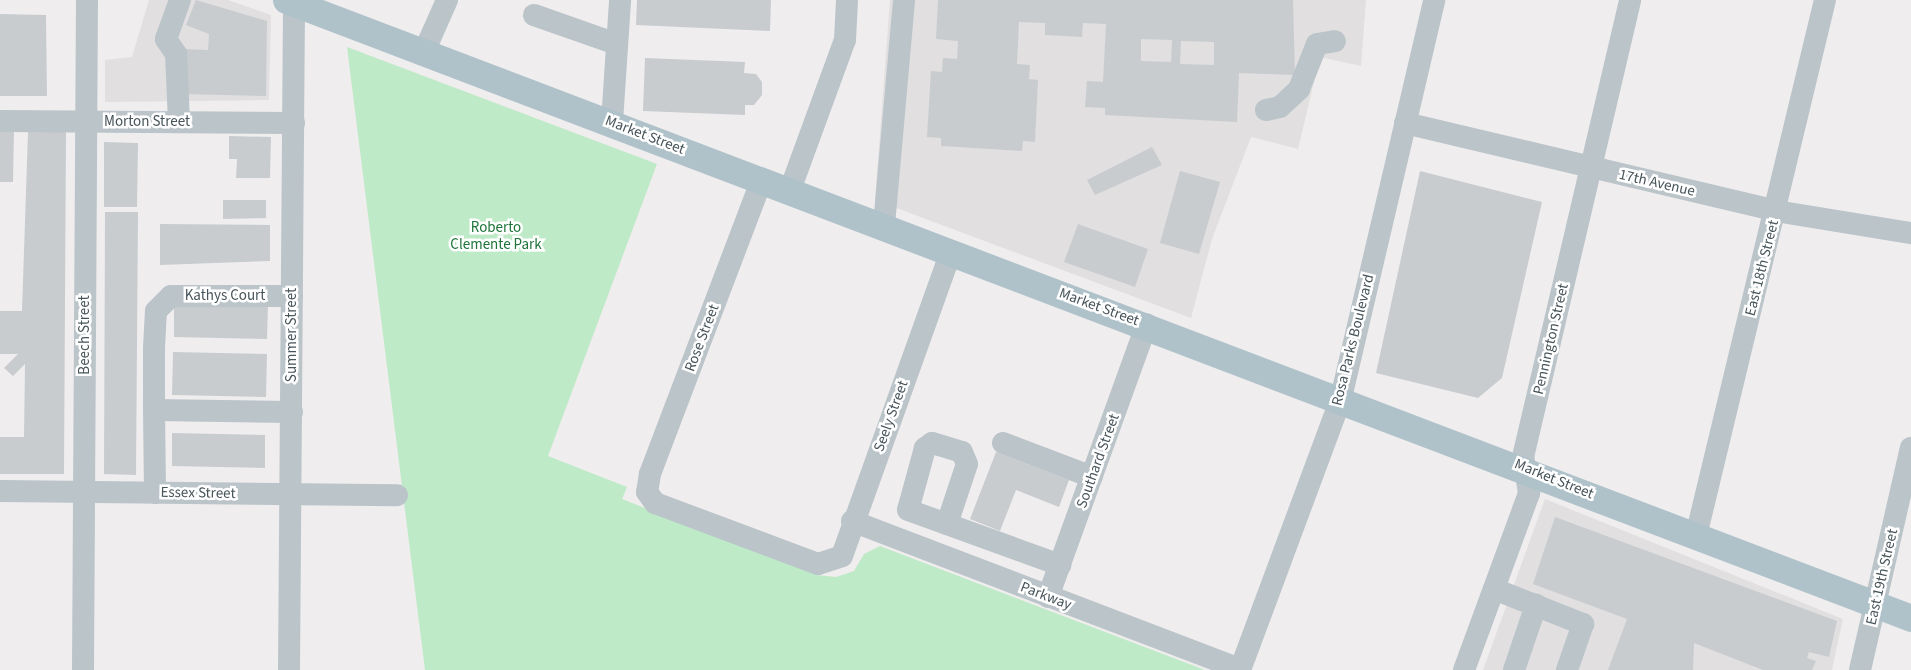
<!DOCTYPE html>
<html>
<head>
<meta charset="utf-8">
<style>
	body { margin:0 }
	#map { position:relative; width:1911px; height:670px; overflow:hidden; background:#f0edee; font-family:"Source Sans 3",sans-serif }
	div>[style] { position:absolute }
	.education>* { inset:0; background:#e1dfdf }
	.green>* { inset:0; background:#bfeac8 }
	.building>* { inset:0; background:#c8cccf }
	.minor>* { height:22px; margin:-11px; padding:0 11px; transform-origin:11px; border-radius:11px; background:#bac4c9 }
	.major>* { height:27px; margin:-13.5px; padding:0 13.5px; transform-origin:13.5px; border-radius:13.5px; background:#afc2ca }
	span { translate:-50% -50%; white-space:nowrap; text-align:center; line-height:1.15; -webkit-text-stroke:5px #fff; paint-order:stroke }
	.street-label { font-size:15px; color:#475459 }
	.park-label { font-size:15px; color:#1e7439 }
</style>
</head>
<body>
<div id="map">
	<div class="education">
		<i style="clip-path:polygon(149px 0,228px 0,271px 15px,269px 100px,105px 102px,105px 60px,132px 57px)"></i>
		<i style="clip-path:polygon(890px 0,1366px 0,1361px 66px,1320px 57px,1298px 149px,1251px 137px,1212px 239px,1191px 318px,875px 200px)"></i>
		<i style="clip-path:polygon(1545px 499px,1843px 619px,1832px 670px,1483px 670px)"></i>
	</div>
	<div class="green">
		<i style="clip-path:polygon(347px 47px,657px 164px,548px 456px,627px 487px,622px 499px,817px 575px,836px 577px,854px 571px,864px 554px,880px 546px,1205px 670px,425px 670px)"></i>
	</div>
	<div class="building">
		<i style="clip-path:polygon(196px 0,267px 21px,266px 96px,182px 94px,183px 49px,208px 50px,209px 34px,186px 25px)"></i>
		<i style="clip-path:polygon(637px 0,771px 0,770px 31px,636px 25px)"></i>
		<i style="clip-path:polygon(evenodd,938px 0,1293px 0,1295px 75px,1239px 73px,1237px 122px,1105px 115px,1105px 108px,1085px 107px,1087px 81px,1103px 82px,1106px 24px,1083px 23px,1082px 37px,1045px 35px,1045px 23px,1019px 22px,1017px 64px,1030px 65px,1029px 79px,1038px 80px,1035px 142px,1023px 141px,1022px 151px,941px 146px,941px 138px,927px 137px,931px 71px,942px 72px,943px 58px,957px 59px,958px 41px,936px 39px,938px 0,1141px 39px,1172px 40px,1171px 62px,1141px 61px,1141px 39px,938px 0,1181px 41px,1214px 42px,1214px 65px,1180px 64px,1181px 41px)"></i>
		<i style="clip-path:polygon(0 14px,46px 15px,47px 96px,0 96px)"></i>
		<i style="clip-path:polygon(645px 58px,745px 62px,744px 73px,756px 74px,762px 82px,762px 95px,754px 105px,745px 105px,745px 115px,643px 111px)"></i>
		<i style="clip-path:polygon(0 130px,14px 130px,13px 182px,0 182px)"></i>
		<i style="clip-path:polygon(28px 132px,66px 132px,64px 474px,0 474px,0 437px,24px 437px,25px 364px,13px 376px,4px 368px,18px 354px,0 354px,0 311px,22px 311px)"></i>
		<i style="clip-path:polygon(229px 136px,271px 137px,270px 178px,236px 178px,237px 159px,229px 159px)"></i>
		<i style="clip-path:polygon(104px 142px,138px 143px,137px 207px,104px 207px)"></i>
		<i style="clip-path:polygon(1152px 147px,1162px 165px,1095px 195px,1087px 180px)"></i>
		<i style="clip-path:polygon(1180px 171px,1220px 182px,1199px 254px,1160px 243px)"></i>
		<i style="clip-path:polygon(1420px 171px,1542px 202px,1502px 378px,1478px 398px,1376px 373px)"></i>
		<i style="clip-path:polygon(223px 200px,266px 200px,266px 218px,223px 219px)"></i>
		<i style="clip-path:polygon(105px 212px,138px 212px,136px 475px,104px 474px)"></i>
		<i style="clip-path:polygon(160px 224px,270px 225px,270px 261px,160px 265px)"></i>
		<i style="clip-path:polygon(1078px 224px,1148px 249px,1135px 287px,1064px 262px)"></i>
		<i style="clip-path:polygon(174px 304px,268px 305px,267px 339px,174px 337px)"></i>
		<i style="clip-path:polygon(173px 352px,267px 354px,266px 397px,172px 395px)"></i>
		<i style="clip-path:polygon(172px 433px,265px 435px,265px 468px,172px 466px)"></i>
		<i style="clip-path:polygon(996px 452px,1069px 480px,1059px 507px,1016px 490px,1000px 531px,970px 519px)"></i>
		<i style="clip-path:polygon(1555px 517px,1837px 621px,1829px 657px,1809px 652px,1807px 658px,1816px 661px,1812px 670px,1763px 670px,1694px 643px,1693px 670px,1608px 670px,1627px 619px,1533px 584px)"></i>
	</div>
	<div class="minor">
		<i style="left:534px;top:15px;width:88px;rotate:19.3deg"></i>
		<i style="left:424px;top:52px;width:57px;rotate:-66.1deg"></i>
		<i style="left:1266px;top:110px;width:14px;rotate:-12deg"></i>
		<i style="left:1280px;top:107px;width:26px;rotate:-43deg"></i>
		<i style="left:1299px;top:89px;width:48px;rotate:-68.2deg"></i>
		<i style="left:1317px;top:44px;width:18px;rotate:-9deg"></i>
		<i style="left:0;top:121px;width:294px;rotate:0.4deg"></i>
		<i style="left:179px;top:122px;width:68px;rotate:-92.5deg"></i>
		<i style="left:176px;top:54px;width:18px;rotate:-124deg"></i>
		<i style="left:166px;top:39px;width:41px;rotate:-70.3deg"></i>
		<i style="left:612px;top:122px;width:122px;rotate:-86.2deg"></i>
		<i style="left:1405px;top:123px;width:381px;rotate:13.3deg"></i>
		<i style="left:1776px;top:211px;width:137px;rotate:9.3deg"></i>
		<i style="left:762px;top:179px;width:316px;rotate:110.8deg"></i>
		<i style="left:650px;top:474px;width:18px;rotate:99deg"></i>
		<i style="left:647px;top:492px;width:14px;rotate:54deg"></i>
		<i style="left:655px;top:503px;width:174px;rotate:20.5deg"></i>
		<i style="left:818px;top:564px;width:25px;rotate:-18deg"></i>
		<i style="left:842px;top:556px;width:324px;rotate:-70.3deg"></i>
		<i style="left:790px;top:190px;width:160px;rotate:-69.9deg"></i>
		<i style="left:845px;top:40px;width:40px;rotate:-87.1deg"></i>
		<i style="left:884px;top:225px;width:226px;rotate:-84.9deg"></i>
		<i style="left:154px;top:410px;width:83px;rotate:89.3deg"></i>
		<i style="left:292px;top:412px;width:138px;rotate:-179.2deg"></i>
		<i style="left:154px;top:410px;width:62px;rotate:-90deg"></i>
		<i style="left:154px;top:348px;width:37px;rotate:-87deg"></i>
		<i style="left:156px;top:311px;width:21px;rotate:-45deg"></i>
		<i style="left:171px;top:296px;width:121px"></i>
		<i style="left:1003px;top:443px;width:95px;rotate:20.9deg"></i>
		<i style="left:0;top:491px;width:397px;rotate:0.6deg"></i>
		<i style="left:852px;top:521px;width:415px;rotate:20.9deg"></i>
		<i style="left:947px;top:524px;width:63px;rotate:-71.6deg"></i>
		<i style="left:967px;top:464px;width:13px;rotate:-113deg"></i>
		<i style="left:962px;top:452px;width:31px;rotate:-163deg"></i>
		<i style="left:932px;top:443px;width:9px;rotate:144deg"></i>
		<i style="left:925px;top:448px;width:64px;rotate:105.3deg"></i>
		<i style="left:908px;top:510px;width:162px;rotate:19.9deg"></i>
		<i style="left:1696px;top:536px;width:551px;rotate:-76.47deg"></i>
		<i style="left:1494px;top:589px;width:96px;rotate:21.5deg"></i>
		<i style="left:1583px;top:624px;width:49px;rotate:109.2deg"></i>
		<i style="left:1048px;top:597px;width:290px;rotate:-70.1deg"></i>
		<i style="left:83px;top:670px;width:670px;rotate:-89.66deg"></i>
		<i style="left:289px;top:670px;width:670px;rotate:-89.57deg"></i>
		<i style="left:1240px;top:670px;width:290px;rotate:-69.6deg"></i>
		<i style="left:1341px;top:398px;width:409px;rotate:-76.8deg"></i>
		<i style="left:1464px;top:670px;width:189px;rotate:-69.8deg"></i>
		<i style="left:1529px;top:493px;width:36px;rotate:-99deg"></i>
		<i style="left:1523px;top:457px;width:469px;rotate:-76.8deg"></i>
		<i style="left:1514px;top:670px;width:69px;rotate:-71.3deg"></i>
		<i style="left:1860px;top:670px;width:228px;rotate:-77.1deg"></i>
	</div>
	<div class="major">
		<i style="left:286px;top:0;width:1739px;rotate:20.82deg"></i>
	</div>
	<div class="street-label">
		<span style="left:147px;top:122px">Morton Street</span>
		<span style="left:645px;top:135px;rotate:21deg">Market Street</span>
		<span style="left:1657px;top:183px;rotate:13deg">17th Avenue</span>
		<span style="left:1762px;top:268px;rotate:-76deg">East 18th Street</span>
		<span style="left:225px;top:296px">Kathys Court</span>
		<span style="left:1099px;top:307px;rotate:20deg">Market Street</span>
		<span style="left:85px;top:335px;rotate:-90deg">Beech Street</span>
		<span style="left:292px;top:335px;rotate:-90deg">Summer Street</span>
		<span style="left:702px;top:338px;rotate:-69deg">Rose Street</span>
		<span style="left:1551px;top:339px;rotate:-77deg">Pennington Street</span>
		<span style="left:1353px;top:340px;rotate:-76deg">Rosa Parks Boulevard</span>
		<span style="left:891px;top:416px;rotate:-70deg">Seely Street</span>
		<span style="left:1098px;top:461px;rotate:-70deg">Southard Street</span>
		<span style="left:1554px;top:479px;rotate:22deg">Market Street</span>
		<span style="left:198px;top:493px;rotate:1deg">Essex Street</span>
		<span style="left:1882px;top:577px;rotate:-77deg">East 19th Street</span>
		<span style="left:1046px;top:596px;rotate:21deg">Parkway</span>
	</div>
	<div class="park-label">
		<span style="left:496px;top:236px">Roberto<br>Clemente Park</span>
	</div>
</div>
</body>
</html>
